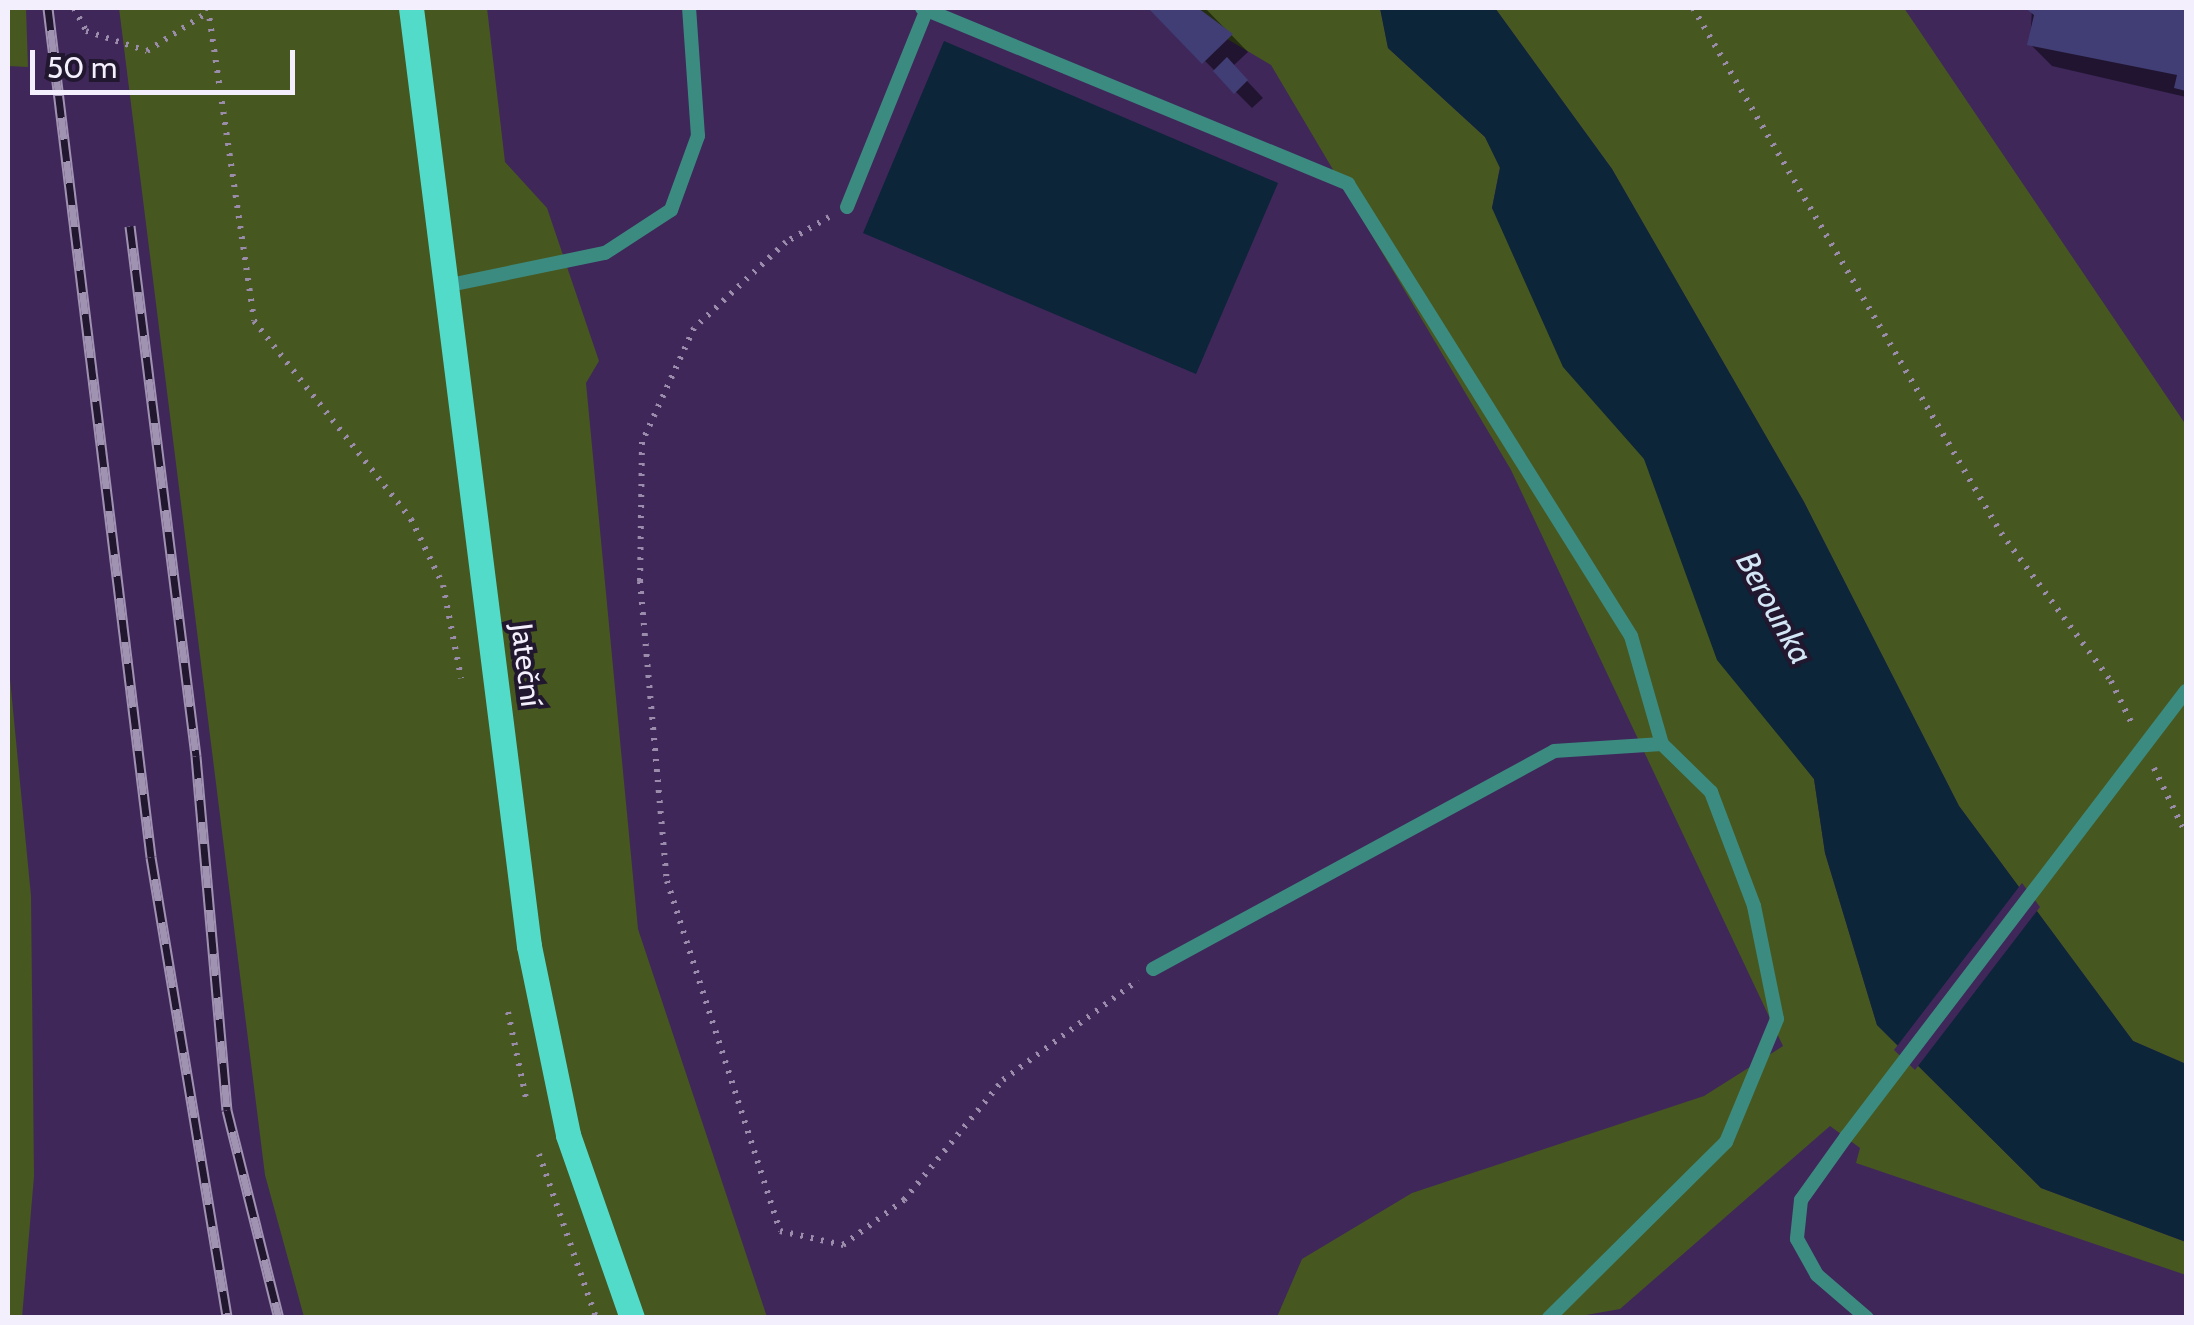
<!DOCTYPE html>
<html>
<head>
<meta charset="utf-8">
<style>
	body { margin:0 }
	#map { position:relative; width:2194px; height:1325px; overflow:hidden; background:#3f275a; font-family:Cabin,sans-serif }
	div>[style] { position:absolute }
	.green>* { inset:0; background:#475720 }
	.water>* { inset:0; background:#0c2538 }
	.pier>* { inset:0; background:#3f275a }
	.shadow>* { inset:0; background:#0007 }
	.building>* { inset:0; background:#403e74 }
	.path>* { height:6px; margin-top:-3px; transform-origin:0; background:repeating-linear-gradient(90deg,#9b8cac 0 2.5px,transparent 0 10.5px) }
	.lane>* { height:14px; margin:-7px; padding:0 7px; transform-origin:7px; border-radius:7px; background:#3c8b80 }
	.primary>* { height:25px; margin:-12.5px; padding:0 12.5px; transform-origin:12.5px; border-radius:12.5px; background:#53dbc9 }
	.rail>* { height:11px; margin-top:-5.5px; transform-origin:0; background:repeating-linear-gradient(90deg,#21172e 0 22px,#a092b1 0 44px); box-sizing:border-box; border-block:2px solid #a092b1 }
	.lane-bridge>* { height:14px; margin:-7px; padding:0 7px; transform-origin:7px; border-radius:7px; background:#3c8b80 }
	span { translate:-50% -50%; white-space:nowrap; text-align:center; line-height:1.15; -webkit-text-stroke:8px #21172e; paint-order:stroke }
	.street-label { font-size:30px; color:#f4effc }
	.water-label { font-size:32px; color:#d3e6f6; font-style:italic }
	.frame { position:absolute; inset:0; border:10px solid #f4effc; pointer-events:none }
	.scale { position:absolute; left:30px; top:50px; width:265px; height:45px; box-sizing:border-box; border:5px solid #f4effc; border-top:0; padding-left:12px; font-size:30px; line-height:35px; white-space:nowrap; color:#f4effc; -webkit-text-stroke:8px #21172e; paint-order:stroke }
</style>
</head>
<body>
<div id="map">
	<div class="green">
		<i style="clip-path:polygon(8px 8px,26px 8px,28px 67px,8px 66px)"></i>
		<i style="clip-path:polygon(119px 8px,487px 8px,505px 162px,547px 208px,599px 361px,586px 383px,638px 929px,767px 1317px,304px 1317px,265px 1175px)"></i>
		<i style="clip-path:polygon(1175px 8px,1380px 8px,1388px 48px,1485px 137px,1500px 167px,1492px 208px,1644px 459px,1788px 746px,1814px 779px,1825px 853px,1877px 1025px,2041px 1188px,2186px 1242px,2186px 1275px,1856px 1163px,1860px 1148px,1830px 1126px,1620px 1309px,1569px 1318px,1277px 1317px,1302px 1259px,1412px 1193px,1704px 1096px,1783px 1046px,1511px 470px,1271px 65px)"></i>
		<i style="clip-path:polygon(1495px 8px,1904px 8px,2186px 425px,2186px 1064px,2133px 1041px,1959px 806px,1804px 502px,1612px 169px)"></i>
		<i style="clip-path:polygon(8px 658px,31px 896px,34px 1176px,22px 1318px,8px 1317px)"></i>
	</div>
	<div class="water">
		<i style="clip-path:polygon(1380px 8px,1495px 8px,1612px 169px,1804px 502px,1959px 806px,2133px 1041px,2186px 1064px,2186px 1242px,2041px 1188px,1877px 1025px,1825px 853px,1814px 779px,1717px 660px,1644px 459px,1563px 367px,1492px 208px,1500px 168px,1485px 137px,1388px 48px)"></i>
		<i style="clip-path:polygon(944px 41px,1278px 183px,1196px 374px,863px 233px)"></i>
	</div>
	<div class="pier">
		<i style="clip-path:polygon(2022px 883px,2040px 907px,1915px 1070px,1894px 1050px)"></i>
	</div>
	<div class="shadow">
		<i style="clip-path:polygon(1152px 8px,1205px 8px,1248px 52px,1233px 66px,1263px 98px,1252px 108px)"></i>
		<i style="clip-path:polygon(2032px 8px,2186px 8px,2186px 97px,2052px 66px,2030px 44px)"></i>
	</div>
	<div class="building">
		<i style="clip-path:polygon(1148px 8px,1198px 8px,1233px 34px,1202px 64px)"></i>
		<i style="clip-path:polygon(2025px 8px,2186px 8px,2186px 91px,2174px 88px,2177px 75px,2027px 45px,2034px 15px)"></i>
		<i style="clip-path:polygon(1227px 57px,1248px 80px,1234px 94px,1213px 71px)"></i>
	</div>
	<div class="path">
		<i style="left:74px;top:8px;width:26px;rotate:62deg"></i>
		<i style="left:86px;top:31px;width:64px;rotate:18.2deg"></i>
		<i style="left:147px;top:51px;width:72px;rotate:-32.6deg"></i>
		<i style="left:208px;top:8px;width:316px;rotate:81.6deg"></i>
		<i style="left:254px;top:321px;width:253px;rotate:51.6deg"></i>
		<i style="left:411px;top:519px;width:73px;rotate:64.1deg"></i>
		<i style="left:443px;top:585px;width:95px;rotate:79deg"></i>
		<i style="left:1693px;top:8px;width:609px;rotate:59.6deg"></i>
		<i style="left:2001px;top:533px;width:184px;rotate:53.4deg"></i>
		<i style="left:2111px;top:681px;width:50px;rotate:63.9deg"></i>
		<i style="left:829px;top:217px;width:50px;rotate:149.8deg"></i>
		<i style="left:786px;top:242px;width:126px;rotate:136.9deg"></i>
		<i style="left:694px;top:328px;width:125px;rotate:114.5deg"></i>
		<i style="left:642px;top:442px;width:139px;rotate:90.8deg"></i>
		<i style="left:640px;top:581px;width:301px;rotate:84.9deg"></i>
		<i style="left:667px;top:881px;width:368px;rotate:72.1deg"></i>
		<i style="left:780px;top:1231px;width:65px;rotate:12.5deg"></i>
		<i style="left:843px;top:1245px;width:76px;rotate:-36.4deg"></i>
		<i style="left:904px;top:1200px;width:156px;rotate:-50.5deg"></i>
		<i style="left:1003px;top:1080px;width:168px;rotate:-36.5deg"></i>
		<i style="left:2154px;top:768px;width:73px;rotate:64.1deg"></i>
		<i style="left:508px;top:1012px;width:93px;rotate:78.2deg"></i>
		<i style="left:539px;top:1154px;width:174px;rotate:70.8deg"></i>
	</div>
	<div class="lane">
		<i style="left:922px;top:8px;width:461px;rotate:22.4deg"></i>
		<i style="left:1348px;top:184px;width:533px;rotate:57.95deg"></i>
		<i style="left:1631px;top:636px;width:112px;rotate:74deg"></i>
		<i style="left:847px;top:207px;width:214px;rotate:-68deg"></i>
		<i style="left:445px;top:286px;width:163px;rotate:-11.7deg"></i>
		<i style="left:605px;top:253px;width:79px;rotate:-33.1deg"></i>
		<i style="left:671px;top:210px;width:79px;rotate:-70deg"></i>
		<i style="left:698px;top:136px;width:128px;rotate:-94deg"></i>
		<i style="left:1153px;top:969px;width:456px;rotate:-28.5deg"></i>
		<i style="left:1554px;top:751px;width:108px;rotate:-3.7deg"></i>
		<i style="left:1662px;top:744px;width:69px;rotate:44.4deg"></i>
		<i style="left:1711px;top:792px;width:122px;rotate:69.3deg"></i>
		<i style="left:1754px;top:906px;width:115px;rotate:78.5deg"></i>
		<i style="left:1777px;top:1019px;width:133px;rotate:112.5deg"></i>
		<i style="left:1726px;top:1142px;width:250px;rotate:135.2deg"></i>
		<i style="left:1846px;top:1137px;width:77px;rotate:125.5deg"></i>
		<i style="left:1801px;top:1200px;width:39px;rotate:96deg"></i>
		<i style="left:1797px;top:1239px;width:41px;rotate:60.9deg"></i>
		<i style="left:1817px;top:1275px;width:66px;rotate:40.7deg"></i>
	</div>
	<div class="primary">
		<i style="left:411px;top:8px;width:945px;rotate:82.83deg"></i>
		<i style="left:529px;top:946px;width:193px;rotate:78.3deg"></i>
		<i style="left:568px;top:1135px;width:194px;rotate:70.7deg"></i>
	</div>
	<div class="rail">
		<i style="left:48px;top:8px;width:855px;rotate:83.08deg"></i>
		<i style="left:151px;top:857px;width:467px;rotate:80.6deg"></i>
		<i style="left:130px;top:226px;width:534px;rotate:82.9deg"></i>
		<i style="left:196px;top:756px;width:355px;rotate:85deg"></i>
		<i style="left:227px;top:1110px;width:214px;rotate:76deg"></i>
	</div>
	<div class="lane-bridge">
		<i style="left:1846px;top:1137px;width:561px;rotate:-52.68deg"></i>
	</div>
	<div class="street-label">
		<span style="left:526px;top:665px;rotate:83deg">Jateční</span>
	</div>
	<div class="water-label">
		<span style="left:1774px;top:608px;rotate:61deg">Berounka</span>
	</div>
	<div class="frame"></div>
	<div class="scale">50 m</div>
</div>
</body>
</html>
